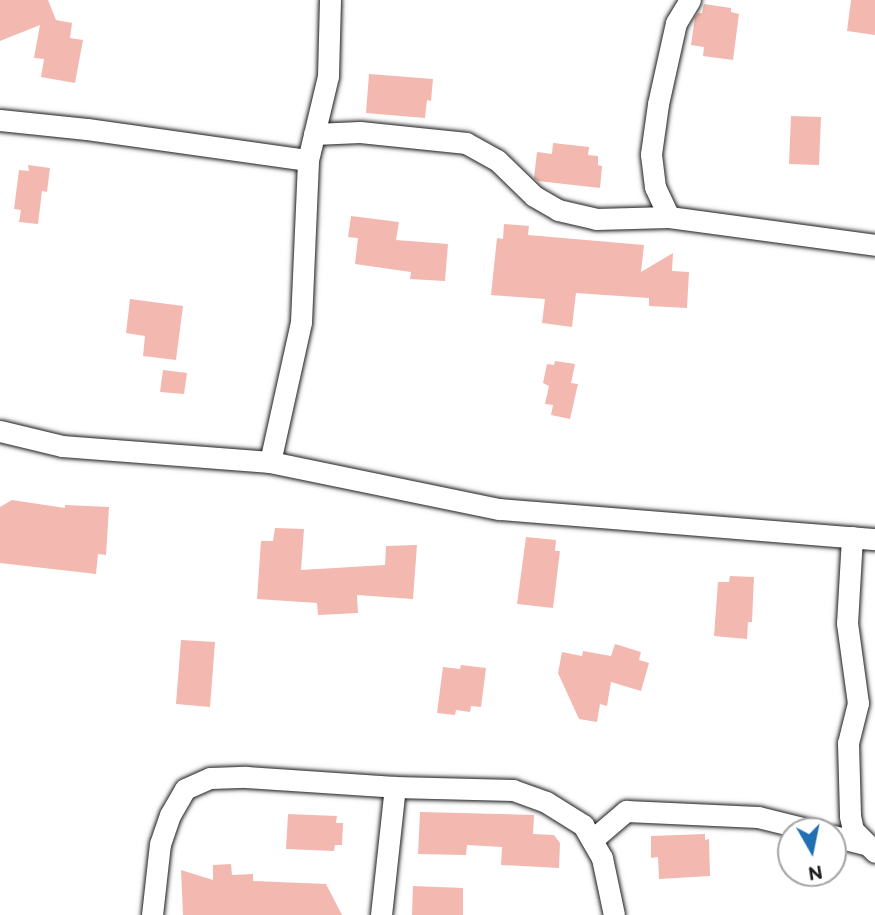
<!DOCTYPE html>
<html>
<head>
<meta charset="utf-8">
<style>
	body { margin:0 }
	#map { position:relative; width:875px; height:915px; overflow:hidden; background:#fff; font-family:"Balsamiq Sans",sans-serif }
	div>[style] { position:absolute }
	.building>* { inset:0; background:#f3b8b0 }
	.roads { filter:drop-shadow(0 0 2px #1c1c1c) drop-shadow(0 0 2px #1c1c1c) }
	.minor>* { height:21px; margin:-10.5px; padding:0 10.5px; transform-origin:10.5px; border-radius:10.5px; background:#fff }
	span { translate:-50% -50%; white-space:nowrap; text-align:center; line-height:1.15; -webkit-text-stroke:7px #fff; paint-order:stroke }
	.north { position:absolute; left:777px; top:817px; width:70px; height:70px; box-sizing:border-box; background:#fff; border:2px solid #a4a4a4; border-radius:50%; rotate:171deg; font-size:19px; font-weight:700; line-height:28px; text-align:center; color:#1c1c1c }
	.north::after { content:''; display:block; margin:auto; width:24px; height:32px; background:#1f6fb2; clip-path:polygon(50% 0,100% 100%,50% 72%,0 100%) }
</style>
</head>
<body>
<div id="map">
	<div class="building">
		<i style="clip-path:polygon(0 0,48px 0,56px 20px,72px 23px,70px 38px,83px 40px,75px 83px,41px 77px,44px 59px,34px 58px,40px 25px,0 41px)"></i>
		<i style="clip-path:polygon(851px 0,875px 0,875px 35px,847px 31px)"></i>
		<i style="clip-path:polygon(704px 4px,731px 8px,731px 12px,739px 14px,733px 60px,703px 56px,704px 47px,691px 45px,695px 17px,698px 13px,702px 13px)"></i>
		<i style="clip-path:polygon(369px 74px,433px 79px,431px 101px,427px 100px,425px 118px,366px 113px)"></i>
		<i style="clip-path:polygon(791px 116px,821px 117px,819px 165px,789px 164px)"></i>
		<i style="clip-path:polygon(553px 143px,589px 147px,588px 155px,598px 156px,598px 165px,602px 166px,600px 188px,538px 181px,534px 178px,537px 152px,552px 154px)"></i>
		<i style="clip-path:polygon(28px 165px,50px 168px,47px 192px,42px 191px,38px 224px,19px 222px,21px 210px,14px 209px,19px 170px,29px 171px)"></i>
		<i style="clip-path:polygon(351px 216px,399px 222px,396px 240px,448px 244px,445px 281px,410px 279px,411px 272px,355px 264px,358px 238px,348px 237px)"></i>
		<i style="clip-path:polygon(504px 224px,529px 226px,528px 235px,644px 245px,641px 272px,673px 253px,672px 271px,689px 272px,687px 308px,649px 306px,649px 298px,576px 293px,572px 327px,542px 323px,545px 299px,491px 295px,497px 238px,503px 239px)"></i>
		<i style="clip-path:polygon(130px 299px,183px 306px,176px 360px,143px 356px,145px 336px,126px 333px)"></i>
		<i style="clip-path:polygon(555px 361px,575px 364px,571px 383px,578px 384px,570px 419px,551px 415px,553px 405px,545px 404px,549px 386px,543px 383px,547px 364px,554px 365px)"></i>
		<i style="clip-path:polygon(163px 370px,187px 373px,184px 394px,160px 392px)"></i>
		<i style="clip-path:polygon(12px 500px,65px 508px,65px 505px,109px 507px,106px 555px,98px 554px,96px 574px,0 563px,0 507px)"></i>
		<i style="clip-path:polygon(275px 528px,304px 529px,301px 570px,385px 565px,386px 546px,417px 545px,413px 599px,357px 595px,358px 613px,318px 615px,317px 603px,257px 599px,261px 541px,273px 541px)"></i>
		<i style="clip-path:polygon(526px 537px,556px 540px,555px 551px,560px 551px,553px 608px,517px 604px)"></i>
		<i style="clip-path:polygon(730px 576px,754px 577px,752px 622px,748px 622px,747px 639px,714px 636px,718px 582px,729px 582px)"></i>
		<i style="clip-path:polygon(181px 640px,215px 642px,210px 707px,176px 704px)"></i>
		<i style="clip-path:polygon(615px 644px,641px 652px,639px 660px,649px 663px,641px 691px,611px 682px,607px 706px,600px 704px,597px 722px,579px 719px,558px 673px,562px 652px,582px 656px,583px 651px,611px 656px)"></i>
		<i style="clip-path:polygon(461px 665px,486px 668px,481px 707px,471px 706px,470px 712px,456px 710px,455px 715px,437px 713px,443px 667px,460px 669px)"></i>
		<i style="clip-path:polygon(420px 812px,534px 815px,533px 834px,554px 835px,560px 843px,559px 868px,501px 865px,502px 847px,467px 845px,466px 855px,418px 854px)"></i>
		<i style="clip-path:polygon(288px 814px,337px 816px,336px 823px,343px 823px,342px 845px,335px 845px,334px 851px,286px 849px)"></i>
		<i style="clip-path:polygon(705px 834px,705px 840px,709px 839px,710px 876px,659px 879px,658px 857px,651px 858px,651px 836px)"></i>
		<i style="clip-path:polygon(231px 864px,232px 875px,253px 874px,253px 881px,326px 884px,342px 915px,183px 915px,181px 870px,213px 880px,213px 865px)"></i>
		<i style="clip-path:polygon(413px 886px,463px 888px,463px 915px,412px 915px)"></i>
	</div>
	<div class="roads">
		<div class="minor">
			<i style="left:0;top:120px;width:87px;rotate:5.9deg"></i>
			<i style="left:87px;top:129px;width:223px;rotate:8deg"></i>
			<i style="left:314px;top:134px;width:46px;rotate:-2.5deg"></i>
			<i style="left:360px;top:132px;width:107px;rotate:5.9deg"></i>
			<i style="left:466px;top:143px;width:35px;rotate:29deg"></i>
			<i style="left:497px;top:160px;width:52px;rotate:44.2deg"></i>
			<i style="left:534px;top:196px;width:28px;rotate:30deg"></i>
			<i style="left:558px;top:210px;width:39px;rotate:13deg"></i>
			<i style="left:596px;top:219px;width:73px;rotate:-1.6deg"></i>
			<i style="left:669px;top:217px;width:208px;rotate:7.7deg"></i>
			<i style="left:669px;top:217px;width:33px;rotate:-115deg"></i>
			<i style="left:655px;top:187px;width:33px;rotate:-97deg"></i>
			<i style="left:651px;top:154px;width:50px;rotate:-82deg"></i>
			<i style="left:658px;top:104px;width:83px;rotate:-77.5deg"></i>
			<i style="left:676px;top:23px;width:27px;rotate:-59deg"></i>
			<i style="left:0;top:431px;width:64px;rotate:13.6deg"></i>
			<i style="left:62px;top:446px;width:209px;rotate:4.4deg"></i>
			<i style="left:270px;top:462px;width:234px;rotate:11.6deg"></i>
			<i style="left:499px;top:509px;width:377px;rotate:4.6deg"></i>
			<i style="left:270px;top:462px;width:143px;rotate:-77.5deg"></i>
			<i style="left:301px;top:322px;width:162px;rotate:-87.5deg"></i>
			<i style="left:308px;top:160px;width:86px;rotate:-76.6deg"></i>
			<i style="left:328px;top:76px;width:76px;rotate:-88.5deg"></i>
			<i style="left:852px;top:537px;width:86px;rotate:93.3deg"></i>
			<i style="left:847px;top:623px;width:81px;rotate:82.2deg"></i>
			<i style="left:858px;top:703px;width:41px;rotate:104deg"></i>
			<i style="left:848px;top:743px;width:73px;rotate:88.4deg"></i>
			<i style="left:850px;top:816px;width:14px;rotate:78deg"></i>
			<i style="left:853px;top:830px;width:31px;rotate:45deg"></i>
			<i style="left:833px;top:836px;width:32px;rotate:14deg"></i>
			<i style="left:592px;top:840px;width:45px;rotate:-40.5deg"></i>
			<i style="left:626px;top:811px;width:132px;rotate:2.6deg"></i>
			<i style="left:758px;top:817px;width:59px;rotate:13.8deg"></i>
			<i style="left:152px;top:915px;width:71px;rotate:-83.6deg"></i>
			<i style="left:160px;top:844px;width:31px;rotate:-71deg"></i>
			<i style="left:170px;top:815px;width:30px;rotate:-60deg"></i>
			<i style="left:185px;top:789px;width:27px;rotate:-24deg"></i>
			<i style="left:210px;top:778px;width:36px;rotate:-2deg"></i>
			<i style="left:246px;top:777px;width:149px;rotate:3.8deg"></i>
			<i style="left:395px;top:787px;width:118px;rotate:1.5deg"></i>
			<i style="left:513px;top:790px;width:35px;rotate:20deg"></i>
			<i style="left:546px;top:802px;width:44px;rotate:31.9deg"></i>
			<i style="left:583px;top:825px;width:38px;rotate:60deg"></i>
			<i style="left:602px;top:858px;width:58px;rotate:78.1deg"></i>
			<i style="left:381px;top:915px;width:129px;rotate:-83.8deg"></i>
		</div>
	</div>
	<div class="north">N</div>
</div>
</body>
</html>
